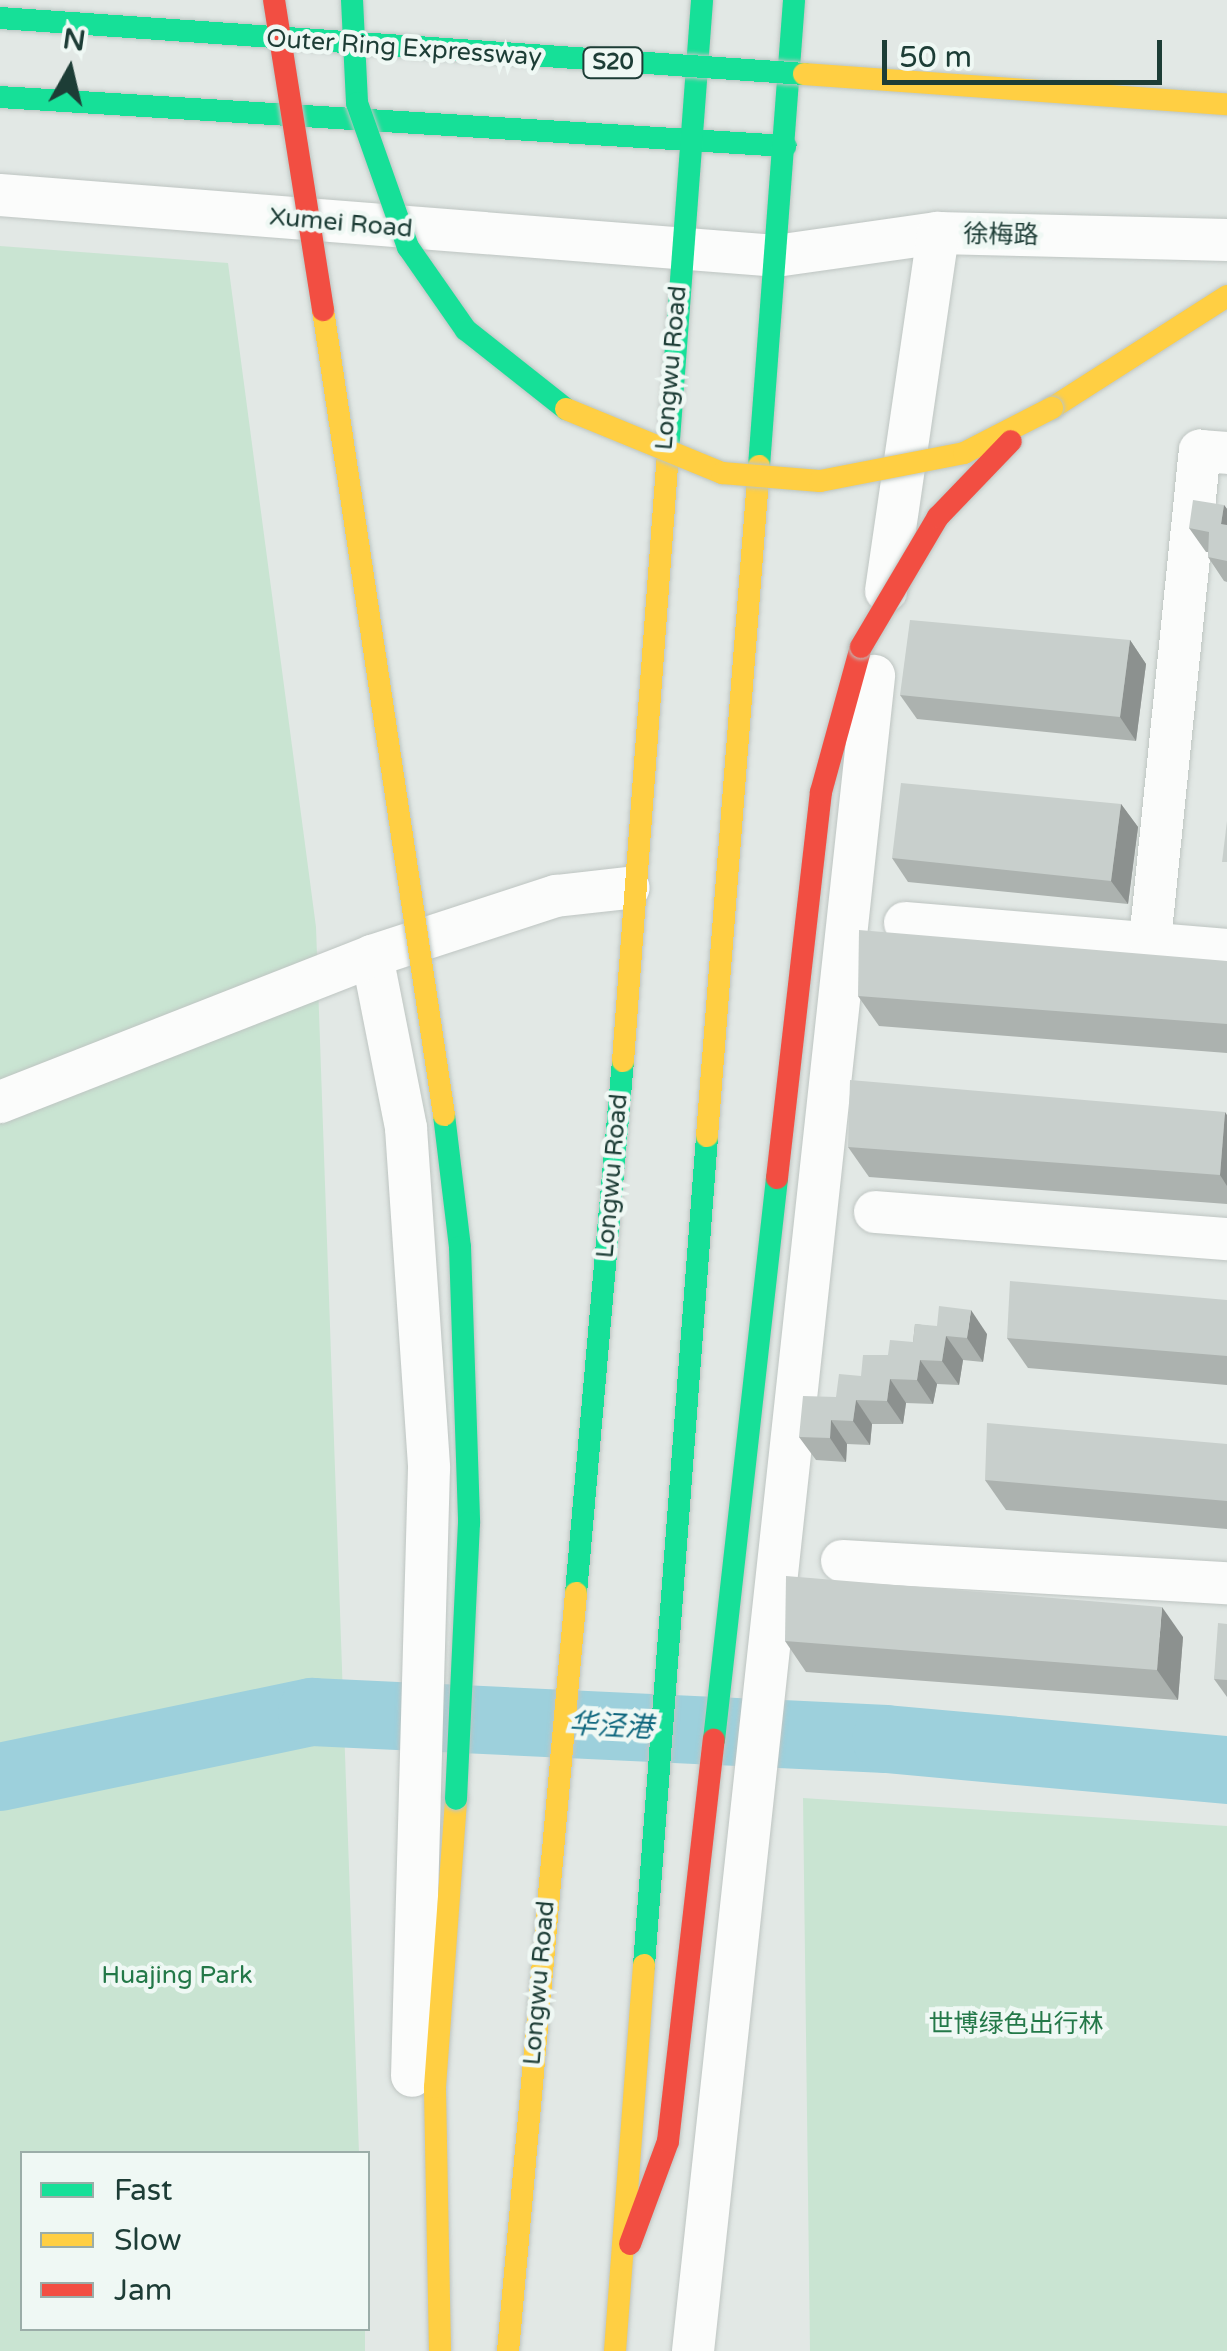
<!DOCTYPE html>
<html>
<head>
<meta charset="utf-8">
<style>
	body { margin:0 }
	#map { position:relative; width:1227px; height:2351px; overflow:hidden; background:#e2e8e5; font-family:"Varela Round","Noto Sans SC",sans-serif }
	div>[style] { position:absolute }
	.green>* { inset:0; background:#c9e4d2 }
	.river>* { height:68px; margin:-34px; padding:0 34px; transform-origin:34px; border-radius:34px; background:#9dd0dc }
	.roads { filter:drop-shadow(0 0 2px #bec5c2) drop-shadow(0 0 2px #bec5c2) }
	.street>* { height:42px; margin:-21px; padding:0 21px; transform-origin:21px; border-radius:21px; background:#fbfcfb }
	.fast>* { height:22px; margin:-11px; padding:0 11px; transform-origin:11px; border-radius:11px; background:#16e098 }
	.slow>* { height:22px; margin:-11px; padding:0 11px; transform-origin:11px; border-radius:11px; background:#ffcf43 }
	.jam>* { height:22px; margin:-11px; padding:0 11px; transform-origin:11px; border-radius:11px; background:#f24e42 }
	.bridges { filter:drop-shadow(0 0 2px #bbc5c2) drop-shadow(0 0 2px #bbc5c2) }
	.fast-bridge>* { height:22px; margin:-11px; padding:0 11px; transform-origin:11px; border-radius:11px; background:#16e098 }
	.slow-bridge>* { height:22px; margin:-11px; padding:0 11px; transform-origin:11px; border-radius:11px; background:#ffcf43 }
	.jam-bridge>* { height:22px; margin:-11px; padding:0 11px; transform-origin:11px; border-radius:11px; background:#f24e42 }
	.wall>* { inset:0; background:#acb2af }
	.shaded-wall>* { inset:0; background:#8c918f }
	.building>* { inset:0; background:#c8cfcc }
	span { translate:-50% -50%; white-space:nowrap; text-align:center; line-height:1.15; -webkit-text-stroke:9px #eff8f4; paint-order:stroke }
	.shield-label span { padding:2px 8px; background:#eff8f4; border:2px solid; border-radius:8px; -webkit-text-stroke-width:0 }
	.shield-label { font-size:22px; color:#1d3d36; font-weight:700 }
	.street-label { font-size:25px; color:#1d3d36 }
	.park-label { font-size:25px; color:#237848 }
	.water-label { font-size:28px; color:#11687f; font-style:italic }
	.legend { position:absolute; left:20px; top:2151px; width:350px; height:180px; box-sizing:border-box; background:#eff8f4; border:2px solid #9bada8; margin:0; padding:12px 18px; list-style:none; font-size:30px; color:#1d3d36 }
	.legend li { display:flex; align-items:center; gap:20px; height:50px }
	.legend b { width:50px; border:2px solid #9bada8 }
	.north { position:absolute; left:20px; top:20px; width:100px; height:100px; -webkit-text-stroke:8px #eff8f4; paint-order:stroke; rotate:8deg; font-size:28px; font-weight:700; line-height:40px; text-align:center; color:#1d3d36 }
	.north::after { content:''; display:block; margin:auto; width:35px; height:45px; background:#1d3d36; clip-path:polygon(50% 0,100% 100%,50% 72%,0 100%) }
	.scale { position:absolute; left:882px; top:40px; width:280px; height:45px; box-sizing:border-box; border:5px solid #1d3d36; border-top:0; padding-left:12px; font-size:30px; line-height:35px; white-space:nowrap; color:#1d3d36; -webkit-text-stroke:8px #eff8f4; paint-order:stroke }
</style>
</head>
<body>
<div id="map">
	<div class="green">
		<i style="clip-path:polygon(0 246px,228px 263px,316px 927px,359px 2153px,22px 2154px,22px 2328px,365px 2329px,365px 2351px,0 2351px)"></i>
		<i style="clip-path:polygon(803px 1798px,1227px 1826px,1227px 2351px,810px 2351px)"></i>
	</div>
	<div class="river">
		<i style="left:0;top:1777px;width:319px;rotate:-11.8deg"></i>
		<i style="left:312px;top:1712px;width:575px;rotate:2.69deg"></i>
		<i style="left:886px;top:1739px;width:342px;rotate:5.2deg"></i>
	</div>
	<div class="roads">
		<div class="street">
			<i style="left:0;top:195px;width:778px;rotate:4.49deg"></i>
			<i style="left:776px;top:256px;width:164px;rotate:-8.1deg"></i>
			<i style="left:938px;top:233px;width:289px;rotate:1.4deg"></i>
			<i style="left:886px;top:591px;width:362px;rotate:-81.7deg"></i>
			<i style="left:905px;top:923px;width:323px;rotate:4.8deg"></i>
			<i style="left:1150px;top:941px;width:493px;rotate:-84.2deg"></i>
			<i style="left:1200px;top:451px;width:27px;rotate:4deg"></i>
			<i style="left:372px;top:956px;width:175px;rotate:78.8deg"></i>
			<i style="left:406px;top:1128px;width:341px;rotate:86.1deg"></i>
			<i style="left:429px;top:1468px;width:608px;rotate:91.6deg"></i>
			<i style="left:0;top:1102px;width:400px;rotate:-21.4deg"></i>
			<i style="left:372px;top:956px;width:194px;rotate:-18.1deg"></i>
			<i style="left:556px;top:896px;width:73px;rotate:-6.3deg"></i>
			<i style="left:875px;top:1212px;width:353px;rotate:4.4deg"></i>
			<i style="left:842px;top:1561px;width:386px;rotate:3.3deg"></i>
			<i style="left:693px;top:2351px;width:1685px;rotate:-83.83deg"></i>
		</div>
		<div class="fast">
			<i style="left:0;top:97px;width:787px;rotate:3.57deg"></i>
			<i style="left:668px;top:453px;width:454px;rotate:-85.7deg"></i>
			<i style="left:759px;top:466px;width:467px;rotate:-85.7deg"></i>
			<i style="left:576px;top:1593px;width:534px;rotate:-84.95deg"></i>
			<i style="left:714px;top:1740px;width:566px;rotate:-83.6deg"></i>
			<i style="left:644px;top:1965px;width:831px;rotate:-85.65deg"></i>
		</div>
		<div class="slow">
			<i style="left:1052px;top:408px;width:208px;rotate:-32.6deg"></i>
			<i style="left:623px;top:1061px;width:610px;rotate:-85.77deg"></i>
			<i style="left:707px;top:1136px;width:672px;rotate:-85.56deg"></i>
			<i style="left:440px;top:2351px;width:264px;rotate:-91.1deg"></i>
			<i style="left:435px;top:2087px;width:289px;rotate:-85.8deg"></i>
			<i style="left:508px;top:2351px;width:761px;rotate:-84.87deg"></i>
			<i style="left:615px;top:2351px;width:387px;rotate:-85.7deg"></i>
		</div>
		<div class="jam">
			<i style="left:777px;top:1178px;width:388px;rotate:-83.5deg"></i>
			<i style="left:821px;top:792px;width:150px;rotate:-74.6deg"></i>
			<i style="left:630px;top:2244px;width:110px;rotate:-69.7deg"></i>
			<i style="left:668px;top:2141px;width:404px;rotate:-83.5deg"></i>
		</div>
	</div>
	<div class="bridges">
		<div class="fast-bridge">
			<i style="left:352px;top:0;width:103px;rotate:87.2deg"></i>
			<i style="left:357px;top:103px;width:153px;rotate:70.5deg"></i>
			<i style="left:408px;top:247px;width:101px;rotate:55.1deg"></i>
			<i style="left:466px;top:330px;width:127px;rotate:38.3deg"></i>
			<i style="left:0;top:18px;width:806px;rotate:3.98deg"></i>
			<i style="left:444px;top:1115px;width:133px;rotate:83.1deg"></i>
			<i style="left:460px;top:1247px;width:276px;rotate:88.1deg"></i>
			<i style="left:469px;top:1523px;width:276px;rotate:92.7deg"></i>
		</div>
		<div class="slow-bridge">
			<i style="left:804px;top:74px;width:424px;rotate:4.1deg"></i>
			<i style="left:323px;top:310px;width:814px;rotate:81.45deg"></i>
			<i style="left:566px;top:409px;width:169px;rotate:22.3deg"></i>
			<i style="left:722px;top:473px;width:98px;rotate:4.7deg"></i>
			<i style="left:820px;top:481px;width:147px;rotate:-11deg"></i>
			<i style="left:964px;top:453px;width:99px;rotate:-27.1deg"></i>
		</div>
		<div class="jam-bridge">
			<i style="left:274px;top:0;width:314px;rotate:81deg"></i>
			<i style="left:861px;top:647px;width:151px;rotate:-59.4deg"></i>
			<i style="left:938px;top:517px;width:105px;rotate:-46.2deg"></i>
		</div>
	</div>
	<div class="wall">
		<i style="clip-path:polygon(1224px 505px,1227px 509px,1227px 582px,1224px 581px,1208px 557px,1208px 552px,1206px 552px,1189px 528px)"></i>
		<i style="clip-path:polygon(1130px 640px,1146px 664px,1136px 741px,917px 719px,900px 695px)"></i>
		<i style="clip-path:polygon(1121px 804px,1138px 827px,1128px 904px,908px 882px,892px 858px)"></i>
		<i style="clip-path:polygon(1227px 961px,1227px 1053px,879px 1026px,858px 996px)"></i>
		<i style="clip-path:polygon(1227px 1115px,1227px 1204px,869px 1177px,848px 1147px)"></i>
		<i style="clip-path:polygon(1227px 1300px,1227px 1385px,1028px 1368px,1007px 1338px)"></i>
		<i style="clip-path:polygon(915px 1324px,987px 1334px,983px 1362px,963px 1360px,959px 1385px,937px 1384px,933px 1404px,906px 1403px,903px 1424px,872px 1424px,870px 1445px,847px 1444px,846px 1462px,816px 1460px,799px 1437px,836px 1397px,888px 1355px,913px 1342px)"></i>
		<i style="clip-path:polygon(1227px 1444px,1227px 1529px,1006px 1510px,985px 1480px)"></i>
		<i style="clip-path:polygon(1227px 1624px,1227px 1697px,1214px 1679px)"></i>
		<i style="clip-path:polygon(1183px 1637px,1178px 1700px,806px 1672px,785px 1641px)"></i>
	</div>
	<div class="shaded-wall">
		<i style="clip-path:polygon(1224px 505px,1227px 509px,1227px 532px,1221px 524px)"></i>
		<i style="clip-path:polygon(1130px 640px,1146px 664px,1136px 741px,1120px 717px)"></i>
		<i style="clip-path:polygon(1121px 804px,1138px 827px,1128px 904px,1111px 881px)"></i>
		<i style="clip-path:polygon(1225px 1112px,1227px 1115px,1227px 1186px,1220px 1175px)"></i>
		<i style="clip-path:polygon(971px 1310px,987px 1334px,983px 1362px,967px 1338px)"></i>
		<i style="clip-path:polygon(946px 1336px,963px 1360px,959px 1385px,942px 1361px)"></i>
		<i style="clip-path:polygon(920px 1360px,937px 1384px,933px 1404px,917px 1380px)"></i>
		<i style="clip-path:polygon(890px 1379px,906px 1403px,903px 1424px,887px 1401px)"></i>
		<i style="clip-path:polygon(856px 1400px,872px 1424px,870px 1445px,853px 1421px)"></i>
		<i style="clip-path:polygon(831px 1420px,847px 1444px,846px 1462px,830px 1438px)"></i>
		<i style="clip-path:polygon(1162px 1607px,1183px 1637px,1178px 1700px,1157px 1670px)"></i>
	</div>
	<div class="building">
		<i style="clip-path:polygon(1193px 500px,1224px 505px,1221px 524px,1227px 525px,1227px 561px,1208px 557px,1209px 532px,1189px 528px)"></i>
		<i style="clip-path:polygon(910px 620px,1130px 640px,1120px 717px,900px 695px)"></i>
		<i style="clip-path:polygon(901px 783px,1121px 804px,1111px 881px,892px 858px)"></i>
		<i style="clip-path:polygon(1227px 821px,1227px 862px,1222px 862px)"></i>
		<i style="clip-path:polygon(859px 930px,1227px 961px,1227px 1024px,858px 996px)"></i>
		<i style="clip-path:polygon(850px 1080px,1225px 1112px,1220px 1175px,848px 1147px)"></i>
		<i style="clip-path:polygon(1010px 1281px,1227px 1300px,1227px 1356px,1007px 1338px)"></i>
		<i style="clip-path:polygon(939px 1306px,971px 1310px,967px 1338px,946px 1336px,942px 1361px,920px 1360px,917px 1380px,890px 1379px,887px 1401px,856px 1400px,853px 1421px,831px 1420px,830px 1438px,799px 1437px,803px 1396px,836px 1397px,839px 1374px,861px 1376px,863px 1355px,888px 1355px,890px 1340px,913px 1342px,915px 1324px,937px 1326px)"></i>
		<i style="clip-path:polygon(987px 1423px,1227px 1444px,1227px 1501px,985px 1480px)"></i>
		<i style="clip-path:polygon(786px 1576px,1162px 1607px,1157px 1670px,785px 1641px)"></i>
		<i style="clip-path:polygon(1218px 1623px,1227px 1624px,1227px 1680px,1214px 1679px)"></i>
	</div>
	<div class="shield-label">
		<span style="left:613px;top:63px">S20</span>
	</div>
	<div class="street-label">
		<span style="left:404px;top:48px;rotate:4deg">Outer Ring Expressway</span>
		<span style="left:341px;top:223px;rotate:5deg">Xumei Road</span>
		<span style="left:1001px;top:235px;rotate:1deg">徐梅路</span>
		<span style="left:671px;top:368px;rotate:-85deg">Longwu Road</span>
		<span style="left:612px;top:1176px;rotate:-85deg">Longwu Road</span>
		<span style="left:539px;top:1983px;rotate:-85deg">Longwu Road</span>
	</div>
	<div class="park-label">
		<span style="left:177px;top:1975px">Huajing Park</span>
		<span style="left:1016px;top:2024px">世博绿色出行林</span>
	</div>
	<div class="water-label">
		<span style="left:611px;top:1726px;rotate:3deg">华泾港</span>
	</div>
	<ul class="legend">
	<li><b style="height:12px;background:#16e098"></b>Fast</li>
	<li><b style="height:12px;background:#ffcf43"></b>Slow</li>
	<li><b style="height:12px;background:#f24e42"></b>Jam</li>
	</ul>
	<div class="north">N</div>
	<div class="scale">50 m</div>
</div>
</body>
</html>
